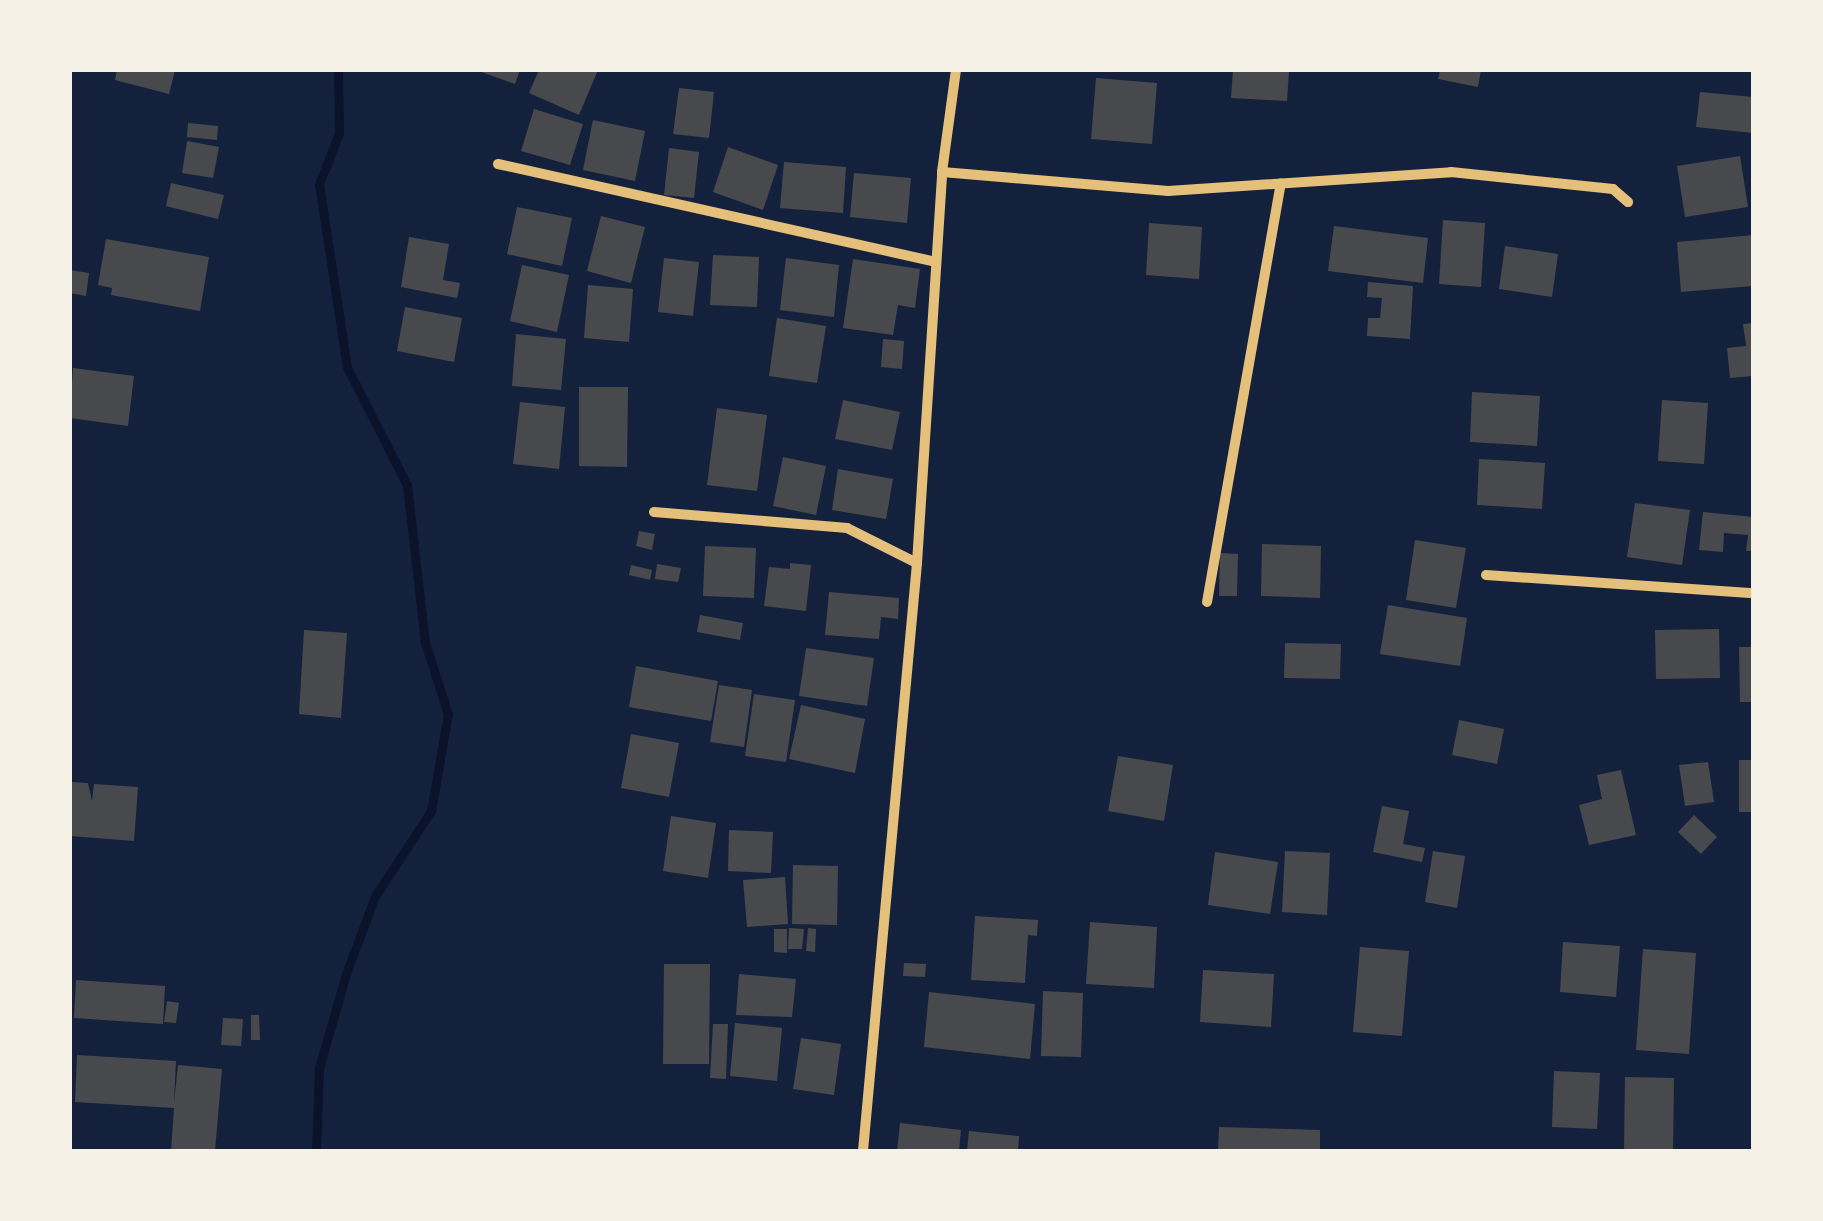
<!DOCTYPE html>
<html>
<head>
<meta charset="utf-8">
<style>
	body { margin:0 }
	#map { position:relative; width:1823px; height:1221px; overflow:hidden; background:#14213d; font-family:"Crimson Pro",serif }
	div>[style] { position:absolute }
	.stream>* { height:9px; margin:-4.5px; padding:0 4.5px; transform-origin:4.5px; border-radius:4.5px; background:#0b132b }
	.building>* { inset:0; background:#48494c }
	.minor>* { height:10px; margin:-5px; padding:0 5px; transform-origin:5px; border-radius:5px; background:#e5c07b }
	span { translate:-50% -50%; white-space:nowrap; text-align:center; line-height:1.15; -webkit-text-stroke:10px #f6f1e7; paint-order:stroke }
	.frame { position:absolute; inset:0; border:72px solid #f6f1e7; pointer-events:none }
</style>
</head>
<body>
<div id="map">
	<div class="stream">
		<i style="left:316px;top:1151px;width:83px;rotate:-87.9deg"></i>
		<i style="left:319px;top:1068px;width:98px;rotate:-74deg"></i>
		<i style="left:346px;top:974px;width:83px;rotate:-69.6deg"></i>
		<i style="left:375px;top:896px;width:102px;rotate:-56.6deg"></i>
		<i style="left:431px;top:811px;width:98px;rotate:-80.1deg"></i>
		<i style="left:448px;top:714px;width:75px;rotate:-107.9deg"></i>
		<i style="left:425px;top:643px;width:159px;rotate:-96.5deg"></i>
		<i style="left:407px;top:485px;width:132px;rotate:-117deg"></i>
		<i style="left:347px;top:367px;width:185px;rotate:-98.7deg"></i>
		<i style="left:319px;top:184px;width:55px;rotate:-68.6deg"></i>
		<i style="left:339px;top:133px;width:63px;rotate:-90.9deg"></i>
	</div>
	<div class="building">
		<i style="clip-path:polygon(117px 70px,175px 70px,169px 94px,115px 80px)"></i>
		<i style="clip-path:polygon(476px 70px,520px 70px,515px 84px)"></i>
		<i style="clip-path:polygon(539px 70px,598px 70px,579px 115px,529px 93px)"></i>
		<i style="clip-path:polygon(1233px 70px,1289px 70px,1287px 101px,1231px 98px)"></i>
		<i style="clip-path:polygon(1440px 70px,1481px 70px,1478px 87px,1438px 79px)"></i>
		<i style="clip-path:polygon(1096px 78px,1157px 83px,1152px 144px,1091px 139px)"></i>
		<i style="clip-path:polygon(679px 88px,714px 92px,709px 138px,673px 134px)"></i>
		<i style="clip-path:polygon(1700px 92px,1753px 97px,1753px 133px,1696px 127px)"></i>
		<i style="clip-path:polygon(534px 109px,583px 124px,570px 165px,521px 151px)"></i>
		<i style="clip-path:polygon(593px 120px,645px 131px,635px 181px,583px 170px)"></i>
		<i style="clip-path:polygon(188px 123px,218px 126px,217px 140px,187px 137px)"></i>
		<i style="clip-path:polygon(187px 141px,219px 147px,213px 178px,182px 173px)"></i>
		<i style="clip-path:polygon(728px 147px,778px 165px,763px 210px,713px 192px)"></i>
		<i style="clip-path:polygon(669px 148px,699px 152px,694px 198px,664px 195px)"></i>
		<i style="clip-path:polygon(1740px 156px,1748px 207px,1685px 217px,1677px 166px)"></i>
		<i style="clip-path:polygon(784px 162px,846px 167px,843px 213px,780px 208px)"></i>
		<i style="clip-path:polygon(854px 173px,911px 178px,907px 223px,850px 217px)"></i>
		<i style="clip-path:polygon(171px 183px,224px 195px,218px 219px,166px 206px)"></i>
		<i style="clip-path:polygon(517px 207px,572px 218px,562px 266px,507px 254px)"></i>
		<i style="clip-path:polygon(601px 216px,645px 227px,631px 283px,587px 271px)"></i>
		<i style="clip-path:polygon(1443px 220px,1485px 223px,1481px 287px,1439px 284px)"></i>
		<i style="clip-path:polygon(1149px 223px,1202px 227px,1199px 279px,1146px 275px)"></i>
		<i style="clip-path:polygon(1334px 226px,1428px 238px,1423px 283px,1328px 271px)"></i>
		<i style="clip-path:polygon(1753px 235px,1753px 286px,1681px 292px,1677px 242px)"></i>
		<i style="clip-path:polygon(409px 237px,449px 244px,443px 280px,460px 283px,457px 298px,401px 287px)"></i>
		<i style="clip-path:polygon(106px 239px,209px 257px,200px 311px,111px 295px,112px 288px,98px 285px)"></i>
		<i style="clip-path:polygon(1505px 246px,1558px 254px,1552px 297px,1499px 289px)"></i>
		<i style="clip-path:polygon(713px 255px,759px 257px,757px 307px,710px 305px)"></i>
		<i style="clip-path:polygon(664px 258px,699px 262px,693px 316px,658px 312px)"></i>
		<i style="clip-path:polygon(786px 258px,839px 265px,834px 317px,780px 310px)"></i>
		<i style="clip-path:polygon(853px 259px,920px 269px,915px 308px,898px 305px,893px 335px,843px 328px)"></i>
		<i style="clip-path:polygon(522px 265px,569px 275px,557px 332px,510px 321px)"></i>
		<i style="clip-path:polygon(70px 270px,89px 273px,86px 296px,70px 293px)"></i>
		<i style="clip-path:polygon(1368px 282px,1413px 286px,1410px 339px,1367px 336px,1368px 318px,1380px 318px,1382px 298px,1367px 297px)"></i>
		<i style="clip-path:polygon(588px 285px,633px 289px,629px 342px,584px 338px)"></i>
		<i style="clip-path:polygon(405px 307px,462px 318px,454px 362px,397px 351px)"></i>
		<i style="clip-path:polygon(777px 318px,826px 326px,817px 383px,769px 376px)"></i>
		<i style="clip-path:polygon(1753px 323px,1753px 376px,1730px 378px,1727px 348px,1746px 346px,1743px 324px)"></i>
		<i style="clip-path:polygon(516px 334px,566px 339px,561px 390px,512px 386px)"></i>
		<i style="clip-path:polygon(883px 339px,904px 341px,902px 369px,881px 367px)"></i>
		<i style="clip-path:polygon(73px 368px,134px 376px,128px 426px,70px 418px)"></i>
		<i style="clip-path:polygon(579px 387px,628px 387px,627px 467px,579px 466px)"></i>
		<i style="clip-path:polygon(1472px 392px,1540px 396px,1537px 446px,1470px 442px)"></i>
		<i style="clip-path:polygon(843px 400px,900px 412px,892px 450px,835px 439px)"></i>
		<i style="clip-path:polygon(1662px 400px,1708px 403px,1704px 464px,1658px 461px)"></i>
		<i style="clip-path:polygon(520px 402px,565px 407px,559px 469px,513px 464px)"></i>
		<i style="clip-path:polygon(717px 408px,767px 415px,757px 491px,707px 485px)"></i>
		<i style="clip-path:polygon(783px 457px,826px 466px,816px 515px,773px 506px)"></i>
		<i style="clip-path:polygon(1479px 459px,1545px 463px,1542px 509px,1477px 505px)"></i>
		<i style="clip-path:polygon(838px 469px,893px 479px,886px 519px,832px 510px)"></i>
		<i style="clip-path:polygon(1635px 503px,1690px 510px,1682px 565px,1627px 557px)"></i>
		<i style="clip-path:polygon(1703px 512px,1753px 517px,1753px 551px,1746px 551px,1748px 535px,1724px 533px,1723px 552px,1699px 550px)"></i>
		<i style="clip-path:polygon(639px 531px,655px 534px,652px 550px,636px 546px)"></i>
		<i style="clip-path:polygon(1415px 540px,1466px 548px,1456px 608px,1406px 600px)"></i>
		<i style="clip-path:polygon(1262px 544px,1321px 546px,1320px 598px,1261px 596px)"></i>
		<i style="clip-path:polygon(705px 546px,756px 548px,754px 598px,703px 596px)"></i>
		<i style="clip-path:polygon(1220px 553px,1238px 554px,1237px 596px,1219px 596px)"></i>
		<i style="clip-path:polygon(790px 563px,811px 565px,806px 611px,764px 606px,769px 567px,790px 569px)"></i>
		<i style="clip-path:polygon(657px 564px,681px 568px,678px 582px,655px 579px)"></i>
		<i style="clip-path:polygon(631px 565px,652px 570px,650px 580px,629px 575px)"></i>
		<i style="clip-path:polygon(829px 592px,899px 598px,898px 619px,881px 617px,879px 639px,825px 635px)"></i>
		<i style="clip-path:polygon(1388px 605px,1467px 618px,1460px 666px,1380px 654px)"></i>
		<i style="clip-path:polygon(700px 615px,743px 623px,740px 640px,697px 632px)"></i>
		<i style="clip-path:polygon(1719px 629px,1720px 678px,1656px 679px,1655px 630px)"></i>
		<i style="clip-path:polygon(304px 630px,347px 633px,341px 718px,299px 714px)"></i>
		<i style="clip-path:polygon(1285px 643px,1341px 644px,1340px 679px,1284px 678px)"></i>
		<i style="clip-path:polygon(1739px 647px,1753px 647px,1753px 702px,1740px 702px)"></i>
		<i style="clip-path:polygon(806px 648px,874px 658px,867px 706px,799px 696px)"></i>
		<i style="clip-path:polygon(636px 666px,718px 681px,711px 721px,629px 707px)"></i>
		<i style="clip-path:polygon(719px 685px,752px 690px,744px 747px,710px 742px)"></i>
		<i style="clip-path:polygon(754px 694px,795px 700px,786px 762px,745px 756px)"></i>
		<i style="clip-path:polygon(801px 705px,865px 719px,855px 773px,789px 759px)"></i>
		<i style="clip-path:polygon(1459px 720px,1504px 729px,1497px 764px,1452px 755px)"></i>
		<i style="clip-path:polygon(631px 734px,679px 743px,669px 797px,621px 788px)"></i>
		<i style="clip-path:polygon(1118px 756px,1173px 765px,1164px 821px,1108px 811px)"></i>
		<i style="clip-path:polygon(1739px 760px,1753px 760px,1753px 812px,1739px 812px)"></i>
		<i style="clip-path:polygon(1708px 762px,1714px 802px,1685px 806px,1679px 765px)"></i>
		<i style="clip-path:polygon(1621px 770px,1636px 835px,1589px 845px,1579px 805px,1602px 799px,1597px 775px)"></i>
		<i style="clip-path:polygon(70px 782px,88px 783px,92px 801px,94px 784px,138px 787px,134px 841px,70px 836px)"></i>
		<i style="clip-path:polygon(1382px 806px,1409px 811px,1403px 844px,1425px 848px,1422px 862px,1373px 852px)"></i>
		<i style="clip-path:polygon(1694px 815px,1717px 837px,1701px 854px,1678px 832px)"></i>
		<i style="clip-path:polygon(671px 816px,716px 823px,708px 878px,663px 871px)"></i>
		<i style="clip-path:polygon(729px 830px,773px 832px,771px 873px,728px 871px)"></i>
		<i style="clip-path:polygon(1285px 851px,1330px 853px,1327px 915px,1282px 912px)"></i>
		<i style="clip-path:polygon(1433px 851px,1465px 856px,1457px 908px,1425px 902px)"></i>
		<i style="clip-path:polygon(1215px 852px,1278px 862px,1270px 914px,1208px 905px)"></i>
		<i style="clip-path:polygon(793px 865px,838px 866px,837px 925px,792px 924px)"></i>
		<i style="clip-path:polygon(785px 877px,788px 924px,747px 927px,743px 880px)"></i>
		<i style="clip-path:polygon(975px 916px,1038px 920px,1037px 936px,1028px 935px,1025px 983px,971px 980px)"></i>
		<i style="clip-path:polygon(1090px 922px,1157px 927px,1154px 988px,1086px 984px)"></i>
		<i style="clip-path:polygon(789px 928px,804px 929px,802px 949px,788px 949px)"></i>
		<i style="clip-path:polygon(808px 928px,816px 929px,815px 952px,806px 951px)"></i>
		<i style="clip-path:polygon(774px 929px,787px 929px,787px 953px,774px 952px)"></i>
		<i style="clip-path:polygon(1563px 942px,1620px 946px,1616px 997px,1560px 992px)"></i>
		<i style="clip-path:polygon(1360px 947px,1409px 951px,1402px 1036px,1353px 1032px)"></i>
		<i style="clip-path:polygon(1643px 949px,1696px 953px,1689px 1054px,1636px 1050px)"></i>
		<i style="clip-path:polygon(904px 963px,926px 964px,925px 977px,903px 976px)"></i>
		<i style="clip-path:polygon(664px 964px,710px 964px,709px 1064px,663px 1064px)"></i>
		<i style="clip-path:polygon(1203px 970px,1274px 974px,1271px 1027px,1200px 1022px)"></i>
		<i style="clip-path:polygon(739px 974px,796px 979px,792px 1017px,736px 1015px)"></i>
		<i style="clip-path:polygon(76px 980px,165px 986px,163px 1024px,74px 1018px)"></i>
		<i style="clip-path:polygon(1043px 991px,1083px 993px,1081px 1057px,1041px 1056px)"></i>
		<i style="clip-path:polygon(929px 992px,1035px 1004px,1030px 1059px,924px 1047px)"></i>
		<i style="clip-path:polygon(167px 1001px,179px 1003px,176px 1023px,164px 1022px)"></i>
		<i style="clip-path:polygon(251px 1015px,259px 1015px,260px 1040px,251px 1040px)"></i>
		<i style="clip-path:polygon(223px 1018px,243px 1019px,241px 1046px,221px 1045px)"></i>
		<i style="clip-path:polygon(735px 1023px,782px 1028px,777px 1081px,730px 1076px)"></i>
		<i style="clip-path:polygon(713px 1024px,728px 1024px,726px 1079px,710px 1078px)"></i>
		<i style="clip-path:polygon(801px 1038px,841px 1044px,834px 1095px,793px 1089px)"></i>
		<i style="clip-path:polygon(77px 1055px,176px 1061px,174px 1103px,178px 1065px,222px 1069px,215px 1151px,171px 1151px,174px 1108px,75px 1102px)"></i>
		<i style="clip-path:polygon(1554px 1071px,1600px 1073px,1597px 1129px,1552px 1127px)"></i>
		<i style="clip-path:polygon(1625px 1077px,1674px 1078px,1673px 1151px,1624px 1151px)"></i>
		<i style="clip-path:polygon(900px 1123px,961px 1130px,959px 1151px,897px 1151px)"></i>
		<i style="clip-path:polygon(1219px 1127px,1320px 1130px,1320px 1151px,1218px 1151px)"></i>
		<i style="clip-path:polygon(969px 1131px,1019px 1136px,1018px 1151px,967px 1151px)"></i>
	</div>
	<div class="minor">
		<i style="left:498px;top:164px;width:446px;rotate:12.6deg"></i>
		<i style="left:942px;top:172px;width:103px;rotate:-82.2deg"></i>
		<i style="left:654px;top:512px;width:194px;rotate:4.7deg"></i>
		<i style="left:847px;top:528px;width:78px;rotate:26.6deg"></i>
		<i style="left:1486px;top:575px;width:268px;rotate:3.9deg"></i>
		<i style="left:1207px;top:602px;width:425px;rotate:-80deg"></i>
		<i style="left:863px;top:1151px;width:590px;rotate:-84.75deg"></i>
		<i style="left:917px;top:563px;width:392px;rotate:-86.3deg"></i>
		<i style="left:942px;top:172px;width:227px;rotate:4.8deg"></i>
		<i style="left:1168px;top:191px;width:284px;rotate:-3.8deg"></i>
		<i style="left:1451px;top:172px;width:163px;rotate:6deg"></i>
		<i style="left:1613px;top:189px;width:20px;rotate:41deg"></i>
	</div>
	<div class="frame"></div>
</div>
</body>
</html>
